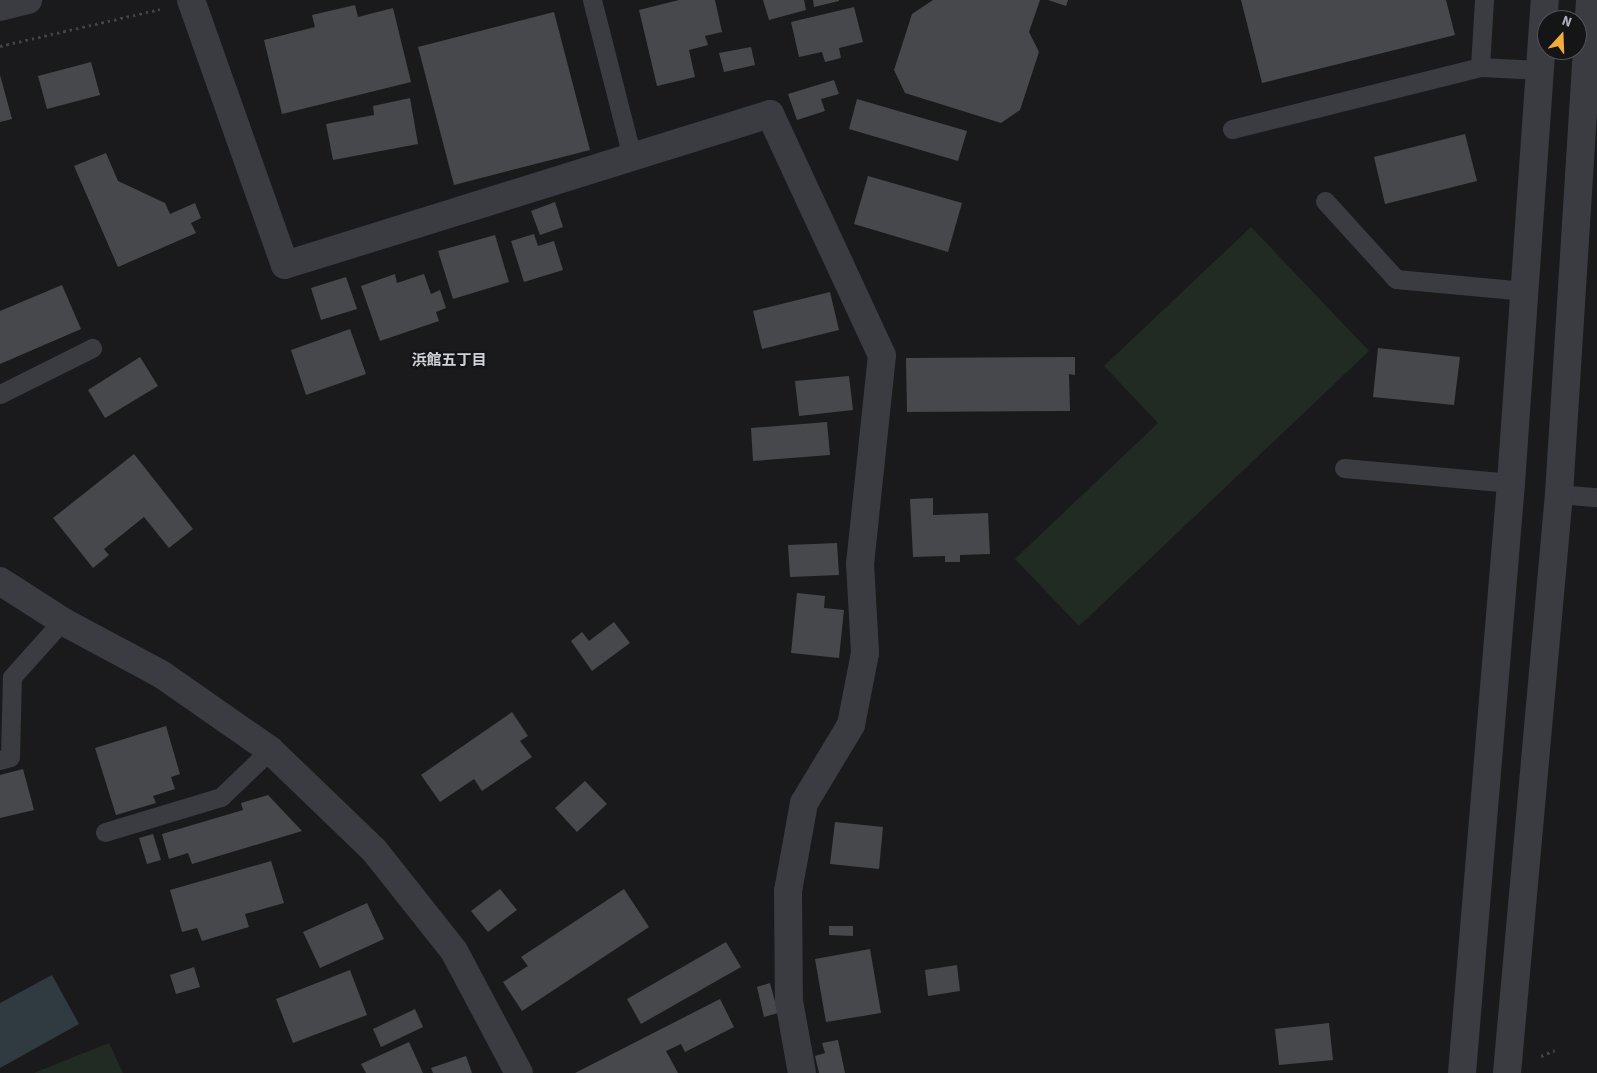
<!DOCTYPE html>
<html>
<head>
<meta charset="utf-8">
<style>
	body { margin:0 }
	#map { position:relative; width:1597px; height:1073px; overflow:hidden; background:#1a1a1c; font-family:"Source Sans 3","Noto Sans JP",sans-serif }
	div>[style] { position:absolute }
	.green>* { inset:0; background:#222b23 }
	.water>* { inset:0; background:#303a41 }
	.building>* { inset:0; background:#47484c }
	.path>* { height:3px; margin-top:-1.5px; transform-origin:0; background:repeating-linear-gradient(90deg,#414348 0 2.5px,transparent 0 6.5px) }
	.service>* { height:19px; margin:-9.5px; padding:0 9.5px; transform-origin:9.5px; border-radius:9.5px; background:#3b3c41 }
	.minor>* { height:28px; margin:-14px; padding:0 14px; transform-origin:14px; border-radius:14px; background:#3b3c41 }
	.tertiary>* { height:28px; margin:-14px; padding:0 14px; transform-origin:14px; border-radius:14px; background:#3b3c41 }
	span { translate:-50% -50%; white-space:nowrap; text-align:center; line-height:1.15; -webkit-text-stroke:5px #151517; paint-order:stroke }
	.neighbourhood-label { font-size:15px; color:#ced1d8; font-weight:700 }
	.north { position:absolute; left:1537px; top:10px; width:50px; height:50px; box-sizing:border-box; background:#151517; border:1px solid #525459; border-radius:50%; rotate:20deg; font-size:14px; font-weight:700; line-height:20px; text-align:center; color:#adb2bc }
	.north::after { content:''; display:block; margin:auto; width:18px; height:22px; background:#f3ac3c; clip-path:polygon(50% 0,100% 100%,50% 72%,0 100%) }
</style>
</head>
<body>
<div id="map">
	<div class="green">
		<i style="clip-path:polygon(1251px 227px,1369px 351px,1079px 626px,1015px 559px,1158px 423px,1104px 366px)"></i>
		<i style="clip-path:polygon(109px 1043px,123px 1073px,34px 1073px)"></i>
	</div>
	<div class="water">
		<i style="clip-path:polygon(52px 975px,79px 1024px,0 1068px,0 1003px)"></i>
	</div>
	<div class="building">
		<i style="clip-path:polygon(679px 0,715px 0,722px 32px,705px 36px,708px 45px,689px 50px,695px 77px,657px 86px,639px 10px)"></i>
		<i style="clip-path:polygon(763px 0,804px 0,806px 10px,769px 20px)"></i>
		<i style="clip-path:polygon(813px 0,839px 0,839px 1px,814px 7px)"></i>
		<i style="clip-path:polygon(933px 0,1040px 0,1029px 32px,1039px 52px,1020px 110px,1001px 123px,905px 93px,894px 70px,912px 14px)"></i>
		<i style="clip-path:polygon(1048px 0,1068px 0,1066px 6px)"></i>
		<i style="clip-path:polygon(1241px 0,1446px 0,1455px 35px,1262px 83px)"></i>
		<i style="clip-path:polygon(355px 5px,358px 17px,393px 8px,411px 82px,282px 114px,264px 40px,315px 27px,312px 15px)"></i>
		<i style="clip-path:polygon(854px 7px,863px 42px,839px 48px,841px 58px,825px 62px,822px 52px,799px 57px,791px 22px)"></i>
		<i style="clip-path:polygon(554px 12px,590px 150px,454px 185px,418px 47px)"></i>
		<i style="clip-path:polygon(751px 47px,755px 65px,724px 72px,719px 53px)"></i>
		<i style="clip-path:polygon(91px 62px,100px 95px,47px 109px,38px 76px)"></i>
		<i style="clip-path:polygon(0 75px,12px 119px,0 122px)"></i>
		<i style="clip-path:polygon(834px 80px,839px 94px,821px 99px,825px 111px,797px 120px,788px 94px)"></i>
		<i style="clip-path:polygon(410px 98px,418px 144px,333px 160px,326px 124px,374px 115px,373px 106px)"></i>
		<i style="clip-path:polygon(857px 99px,967px 131px,958px 161px,849px 129px)"></i>
		<i style="clip-path:polygon(1465px 134px,1477px 181px,1385px 204px,1374px 157px)"></i>
		<i style="clip-path:polygon(106px 153px,118px 181px,165px 203px,170px 214px,195px 203px,201px 218px,191px 223px,196px 233px,118px 267px,74px 166px)"></i>
		<i style="clip-path:polygon(868px 176px,962px 203px,948px 252px,854px 224px)"></i>
		<i style="clip-path:polygon(555px 202px,563px 227px,540px 235px,531px 211px)"></i>
		<i style="clip-path:polygon(534px 234px,538px 246px,554px 241px,563px 270px,524px 282px,511px 241px)"></i>
		<i style="clip-path:polygon(495px 235px,509px 282px,453px 299px,438px 251px)"></i>
		<i style="clip-path:polygon(395px 274px,397px 283px,424px 274px,431px 294px,440px 290px,446px 308px,436px 312px,439px 321px,380px 341px,361px 286px)"></i>
		<i style="clip-path:polygon(346px 277px,357px 309px,321px 320px,311px 288px)"></i>
		<i style="clip-path:polygon(62px 285px,81px 329px,0 364px,0 311px)"></i>
		<i style="clip-path:polygon(830px 292px,839px 330px,762px 349px,753px 311px)"></i>
		<i style="clip-path:polygon(350px 329px,366px 374px,306px 395px,291px 350px)"></i>
		<i style="clip-path:polygon(1378px 348px,1460px 357px,1454px 405px,1373px 397px)"></i>
		<i style="clip-path:polygon(140px 357px,158px 386px,105px 418px,88px 390px)"></i>
		<i style="clip-path:polygon(1075px 357px,1075px 375px,1069px 374px,1070px 411px,907px 412px,906px 358px)"></i>
		<i style="clip-path:polygon(849px 376px,853px 410px,799px 416px,795px 381px)"></i>
		<i style="clip-path:polygon(827px 422px,830px 455px,753px 461px,751px 428px)"></i>
		<i style="clip-path:polygon(134px 454px,193px 529px,169px 548px,144px 517px,104px 549px,109px 555px,93px 568px,53px 518px)"></i>
		<i style="clip-path:polygon(933px 498px,933px 515px,988px 513px,990px 554px,960px 555px,960px 562px,945px 562px,945px 556px,913px 557px,910px 499px)"></i>
		<i style="clip-path:polygon(837px 543px,839px 575px,790px 577px,788px 545px)"></i>
		<i style="clip-path:polygon(797px 593px,825px 596px,824px 608px,844px 610px,839px 658px,791px 653px)"></i>
		<i style="clip-path:polygon(614px 622px,630px 643px,592px 671px,571px 641px,582px 632px,589px 641px)"></i>
		<i style="clip-path:polygon(512px 712px,528px 736px,520px 741px,532px 757px,482px 791px,474px 779px,440px 802px,421px 775px)"></i>
		<i style="clip-path:polygon(166px 726px,180px 774px,171px 777px,175px 789px,153px 796px,156px 803px,116px 815px,95px 748px)"></i>
		<i style="clip-path:polygon(23px 769px,34px 810px,0 818px,0 775px)"></i>
		<i style="clip-path:polygon(585px 781px,607px 804px,577px 832px,555px 808px)"></i>
		<i style="clip-path:polygon(268px 795px,302px 831px,192px 864px,188px 853px,169px 859px,162px 834px,243px 810px,241px 803px)"></i>
		<i style="clip-path:polygon(835px 822px,883px 827px,879px 869px,830px 864px)"></i>
		<i style="clip-path:polygon(153px 834px,161px 860px,147px 864px,139px 838px)"></i>
		<i style="clip-path:polygon(271px 861px,284px 903px,245px 914px,249px 927px,202px 941px,197px 928px,182px 932px,170px 890px)"></i>
		<i style="clip-path:polygon(500px 889px,517px 910px,488px 932px,471px 911px)"></i>
		<i style="clip-path:polygon(624px 889px,649px 927px,522px 1011px,503px 982px,528px 966px,521px 957px)"></i>
		<i style="clip-path:polygon(367px 903px,384px 939px,320px 968px,303px 932px)"></i>
		<i style="clip-path:polygon(829px 926px,853px 926px,853px 936px,829px 935px)"></i>
		<i style="clip-path:polygon(726px 942px,741px 967px,641px 1024px,627px 999px)"></i>
		<i style="clip-path:polygon(870px 949px,881px 1013px,826px 1022px,815px 959px)"></i>
		<i style="clip-path:polygon(957px 965px,960px 991px,928px 996px,925px 970px)"></i>
		<i style="clip-path:polygon(194px 967px,200px 987px,176px 994px,170px 975px)"></i>
		<i style="clip-path:polygon(350px 970px,367px 1015px,293px 1043px,276px 999px)"></i>
		<i style="clip-path:polygon(770px 983px,778px 1013px,764px 1017px,757px 987px)"></i>
		<i style="clip-path:polygon(720px 999px,734px 1027px,685px 1052px,681px 1044px,666px 1051px,678px 1073px,575px 1073px)"></i>
		<i style="clip-path:polygon(415px 1009px,423px 1027px,381px 1047px,373px 1029px)"></i>
		<i style="clip-path:polygon(1329px 1023px,1333px 1060px,1279px 1065px,1275px 1029px)"></i>
		<i style="clip-path:polygon(838px 1040px,845px 1073px,819px 1073px,815px 1056px,825px 1053px,822px 1043px)"></i>
		<i style="clip-path:polygon(409px 1042px,423px 1073px,366px 1073px,361px 1064px)"></i>
		<i style="clip-path:polygon(466px 1056px,472px 1073px,433px 1073px,431px 1068px)"></i>
	</div>
	<div class="path">
		<i style="left:0;top:46px;width:164px;rotate:-13deg"></i>
		<i style="left:1541px;top:1056px;width:15px;rotate:-23deg"></i>
	</div>
	<div class="service">
		<i style="left:592px;top:0;width:162px;rotate:75.7deg"></i>
		<i style="left:1480px;top:67px;width:67px;rotate:-86.6deg"></i>
		<i style="left:1232px;top:129px;width:256px;rotate:-14deg"></i>
		<i style="left:1480px;top:67px;width:60px;rotate:2.9deg"></i>
		<i style="left:1325px;top:201px;width:105px;rotate:47.7deg"></i>
		<i style="left:1396px;top:279px;width:130px;rotate:5.3deg"></i>
		<i style="left:0;top:394px;width:103px;rotate:-26.6deg"></i>
		<i style="left:1344px;top:468px;width:168px;rotate:5.1deg"></i>
		<i style="left:1559px;top:494px;width:38px;rotate:5deg"></i>
		<i style="left:0;top:760px;width:10px;rotate:-17deg"></i>
		<i style="left:10px;top:757px;width:80px;rotate:-88.6deg"></i>
		<i style="left:12px;top:677px;width:75px;rotate:-48.2deg"></i>
		<i style="left:105px;top:832px;width:121px;rotate:-16.8deg"></i>
		<i style="left:221px;top:797px;width:68px;rotate:-43.8deg"></i>
	</div>
	<div class="minor">
		<i style="left:191px;top:0;width:281px;rotate:70.5deg"></i>
		<i style="left:285px;top:265px;width:508px;rotate:-17.29deg"></i>
		<i style="left:770px;top:114px;width:266px;rotate:65.1deg"></i>
		<i style="left:882px;top:355px;width:209px;rotate:96deg"></i>
		<i style="left:860px;top:563px;width:90px;rotate:86.8deg"></i>
		<i style="left:865px;top:653px;width:73px;rotate:101deg"></i>
		<i style="left:851px;top:725px;width:91px;rotate:121.1deg"></i>
		<i style="left:804px;top:803px;width:89px;rotate:100.3deg"></i>
		<i style="left:788px;top:891px;width:110px;rotate:89.5deg"></i>
		<i style="left:789px;top:1001px;width:73px;rotate:79.8deg"></i>
		<i style="left:0;top:581px;width:74px;rotate:32.8deg"></i>
		<i style="left:62px;top:621px;width:112px;rotate:28.2deg"></i>
		<i style="left:161px;top:674px;width:133px;rotate:34.9deg"></i>
		<i style="left:270px;top:750px;width:144px;rotate:43.9deg"></i>
		<i style="left:374px;top:850px;width:129px;rotate:51.6deg"></i>
		<i style="left:454px;top:951px;width:138px;rotate:62deg"></i>
	</div>
	<div class="tertiary">
		<i style="left:0;top:7px;width:29px;rotate:-14deg"></i>
		<i style="left:1462px;top:1073px;width:592px;rotate:-85.25deg"></i>
		<i style="left:1511px;top:483px;width:484px;rotate:-86deg"></i>
		<i style="left:1507px;top:1073px;width:581px;rotate:-84.87deg"></i>
		<i style="left:1559px;top:494px;width:495px;rotate:-86.4deg"></i>
	</div>
	<div class="neighbourhood-label">
		<span style="left:449px;top:361px">浜館五丁目</span>
	</div>
	<div class="north">N</div>
</div>
</body>
</html>
